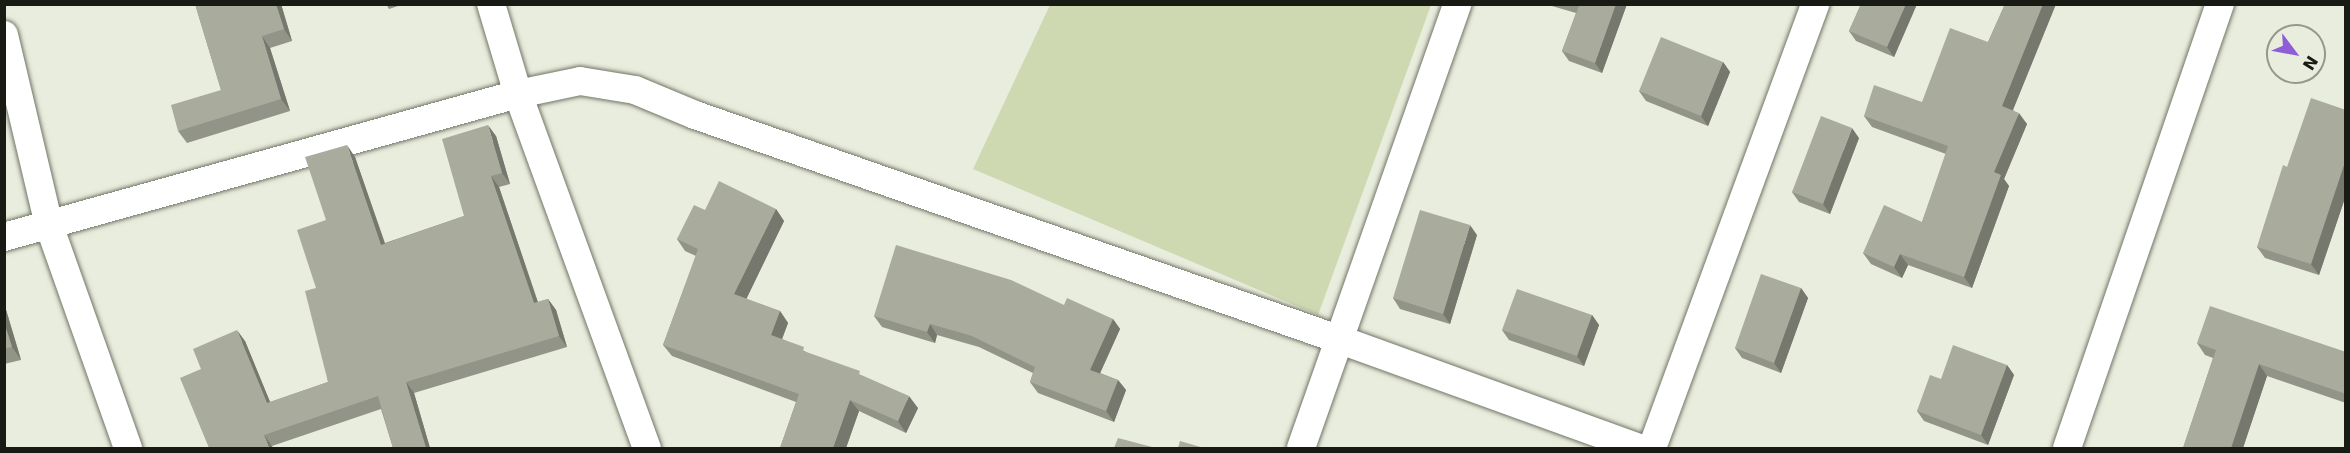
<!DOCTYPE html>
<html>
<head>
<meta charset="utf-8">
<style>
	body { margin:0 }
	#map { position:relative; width:2350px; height:453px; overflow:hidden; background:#e9eddd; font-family:"DejaVu Sans",sans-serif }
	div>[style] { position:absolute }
	.green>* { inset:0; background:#ced8b1 }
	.roads { filter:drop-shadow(0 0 2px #717567) drop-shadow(0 0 2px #717567) }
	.street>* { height:28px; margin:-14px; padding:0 14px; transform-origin:14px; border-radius:14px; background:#fff }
	.wall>* { inset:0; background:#919487 }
	.shaded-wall>* { inset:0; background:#76786e }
	.building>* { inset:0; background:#a9ac9d }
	span { translate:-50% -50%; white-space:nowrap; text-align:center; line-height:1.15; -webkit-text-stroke:5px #e9eddd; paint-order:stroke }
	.frame { position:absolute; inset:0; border:6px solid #181a14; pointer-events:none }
	.north { position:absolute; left:2266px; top:24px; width:60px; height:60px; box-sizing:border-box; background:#e9eddd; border:2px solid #95998d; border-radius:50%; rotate:122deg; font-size:16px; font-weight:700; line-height:24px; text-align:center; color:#181a14 }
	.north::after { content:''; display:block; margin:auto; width:21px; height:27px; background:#8d5ed8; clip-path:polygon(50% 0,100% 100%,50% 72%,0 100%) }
</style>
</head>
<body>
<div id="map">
	<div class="green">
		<i style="clip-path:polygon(1050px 5px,1431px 5px,1318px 315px,973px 169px)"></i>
	</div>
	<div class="roads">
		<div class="street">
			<i style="left:491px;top:4px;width:94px;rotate:73.3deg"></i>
			<i style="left:518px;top:94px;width:377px;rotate:70deg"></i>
			<i style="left:4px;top:35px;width:195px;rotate:76.7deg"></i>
			<i style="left:49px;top:225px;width:237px;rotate:70.5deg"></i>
			<i style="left:4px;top:237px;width:534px;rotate:-15.55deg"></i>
			<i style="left:518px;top:94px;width:63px;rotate:-11.8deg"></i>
			<i style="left:580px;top:81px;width:56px;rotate:9.3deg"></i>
			<i style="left:635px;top:90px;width:65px;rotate:22.6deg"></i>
			<i style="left:695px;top:115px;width:681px;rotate:19.21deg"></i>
			<i style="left:1338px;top:339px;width:320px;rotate:19.9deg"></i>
			<i style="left:1301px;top:448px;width:471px;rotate:-70.6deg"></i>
			<i style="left:1652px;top:448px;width:473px;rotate:-69.8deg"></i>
			<i style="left:2067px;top:448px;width:470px;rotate:-71deg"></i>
		</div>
	</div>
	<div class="wall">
		<i style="clip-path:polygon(195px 4px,281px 4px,292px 41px,270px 48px,290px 111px,187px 143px,178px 131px,221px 90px)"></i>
		<i style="clip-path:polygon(386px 4px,404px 4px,389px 9px)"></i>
		<i style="clip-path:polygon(1545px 4px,1627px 4px,1602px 73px,1569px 61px,1562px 51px,1576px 13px)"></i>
		<i style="clip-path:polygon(1861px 4px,1917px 4px,1894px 57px,1856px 41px,1849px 31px)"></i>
		<i style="clip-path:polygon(2005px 4px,2056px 4px,2013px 110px,2027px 124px,2004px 179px,2009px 186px,1972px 288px,1908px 265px,1902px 278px,1871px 264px,1863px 253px,1922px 222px,1946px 154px,1872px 127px,1864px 116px,1922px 102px,1988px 42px)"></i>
		<i style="clip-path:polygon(1723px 62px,1730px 72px,1708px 126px,1646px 101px,1639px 91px)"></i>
		<i style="clip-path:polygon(2346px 110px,2346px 195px,2319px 275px,2265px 258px,2257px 247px)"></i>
		<i style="clip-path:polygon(496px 136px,510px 184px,499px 187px,538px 302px,548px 299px,556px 310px,567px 347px,414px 393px,430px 448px,393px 448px,381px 409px,272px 446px,201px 369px,245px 341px,270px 402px,328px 382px,316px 288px,326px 220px,355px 157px,385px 243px,464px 216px)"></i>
		<i style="clip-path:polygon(1859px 138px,1830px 214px,1799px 202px,1792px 192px)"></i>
		<i style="clip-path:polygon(776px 209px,784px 221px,746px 299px,780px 311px,788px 323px,782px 339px,808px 353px,864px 377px,918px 408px,906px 433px,859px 411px,846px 448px,780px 448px,796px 402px,672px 356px,663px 345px,696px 256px,685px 251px,677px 239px,705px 210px)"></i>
		<i style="clip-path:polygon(1477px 235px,1450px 324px,1400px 309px,1393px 298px)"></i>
		<i style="clip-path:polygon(1801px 288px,1808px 298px,1781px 373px,1742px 358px,1735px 348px)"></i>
		<i style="clip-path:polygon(4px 303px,21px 360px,4px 364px)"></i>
		<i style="clip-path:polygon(1064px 305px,1113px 319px,1120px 329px,1100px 373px,1118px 380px,1126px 390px,1114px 422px,1038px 393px,1030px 382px,1033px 373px,979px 347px,937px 335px,935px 343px,882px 327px,874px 316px)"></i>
		<i style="clip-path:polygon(1592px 315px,1599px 325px,1584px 366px,1509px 340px,1502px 330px)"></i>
		<i style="clip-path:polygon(2197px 343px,2346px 352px,2346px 403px,2267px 376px,2243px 448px,2183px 448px,2213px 358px,2205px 355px)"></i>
		<i style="clip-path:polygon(2007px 365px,2014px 375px,1988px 445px,1924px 421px,1917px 411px,1941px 379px)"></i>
	</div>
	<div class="shaded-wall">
		<i style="clip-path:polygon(276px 4px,281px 4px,292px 41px,284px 29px)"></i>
		<i style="clip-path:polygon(1616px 4px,1627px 4px,1602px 73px,1595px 63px)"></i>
		<i style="clip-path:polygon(1906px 4px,1917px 4px,1894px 57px,1887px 47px)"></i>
		<i style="clip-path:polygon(2043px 4px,2056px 4px,2010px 117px,2002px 106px)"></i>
		<i style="clip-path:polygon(262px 36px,270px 48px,290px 111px,281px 99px)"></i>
		<i style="clip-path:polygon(1723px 62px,1730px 72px,1708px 126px,1701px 116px)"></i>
		<i style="clip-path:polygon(2019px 113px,2027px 124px,2004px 179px,2009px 186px,1972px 288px,1964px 277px,1994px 172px)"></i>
		<i style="clip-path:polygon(488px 125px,496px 136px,510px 184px,502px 173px)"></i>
		<i style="clip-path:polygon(1852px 128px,1859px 138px,1830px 214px,1823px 204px)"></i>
		<i style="clip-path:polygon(347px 145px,355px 157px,389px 256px,381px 245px)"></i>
		<i style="clip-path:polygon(2346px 159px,2346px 195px,2319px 275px,2311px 264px)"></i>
		<i style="clip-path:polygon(491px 176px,499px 187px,542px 315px,534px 303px)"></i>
		<i style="clip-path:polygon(776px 209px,784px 221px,743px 306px,734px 294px)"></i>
		<i style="clip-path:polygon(1470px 225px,1477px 235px,1450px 324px,1443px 314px)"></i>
		<i style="clip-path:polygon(1900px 254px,1908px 265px,1902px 278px,1894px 267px)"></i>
		<i style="clip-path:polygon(1801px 288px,1808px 298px,1781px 373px,1774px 363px)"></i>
		<i style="clip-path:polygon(548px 299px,556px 310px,567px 347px,559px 336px)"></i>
		<i style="clip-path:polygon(4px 303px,21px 360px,12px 347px,4px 322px)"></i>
		<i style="clip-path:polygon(780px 311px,788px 323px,779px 347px,771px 335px)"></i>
		<i style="clip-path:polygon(1592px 315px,1599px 325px,1584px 366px,1577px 356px)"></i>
		<i style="clip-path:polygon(1113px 319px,1120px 329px,1097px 380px,1090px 370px)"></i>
		<i style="clip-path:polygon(930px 324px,937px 335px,935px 343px,927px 332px)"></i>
		<i style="clip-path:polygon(237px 330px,245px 341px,275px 414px,267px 403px)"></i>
		<i style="clip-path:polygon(2259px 364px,2267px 376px,2243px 448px,2231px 448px)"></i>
		<i style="clip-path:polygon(2007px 365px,2014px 375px,1988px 445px,1981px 435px)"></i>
		<i style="clip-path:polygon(1118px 380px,1126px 390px,1114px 422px,1106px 411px)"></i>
		<i style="clip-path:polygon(406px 382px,414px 393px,430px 448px,426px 448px)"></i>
		<i style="clip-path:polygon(909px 396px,918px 408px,906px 433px,898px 421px)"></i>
		<i style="clip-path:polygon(850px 400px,859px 411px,846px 448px,833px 448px)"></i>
		<i style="clip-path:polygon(264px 435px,272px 446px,273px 448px,269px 448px)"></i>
	</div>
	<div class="building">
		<i style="clip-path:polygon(195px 4px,276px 4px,284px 29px,262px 36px,281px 99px,178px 131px,171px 105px,221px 90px)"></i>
		<i style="clip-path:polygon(1573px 4px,1616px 4px,1595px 63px,1562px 51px,1579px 6px)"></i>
		<i style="clip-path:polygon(1861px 4px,1906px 4px,1887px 47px,1849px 31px)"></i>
		<i style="clip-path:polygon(2005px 4px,2043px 4px,2002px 106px,2019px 113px,1994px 172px,2001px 175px,1964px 277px,1900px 254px,1894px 267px,1863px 253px,1884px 205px,1922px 222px,1948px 146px,1864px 116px,1874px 85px,1922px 102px,1950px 28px,1988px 42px)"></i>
		<i style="clip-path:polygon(1661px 37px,1723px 62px,1701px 116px,1639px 91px)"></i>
		<i style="clip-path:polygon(2311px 98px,2346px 110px,2346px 159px,2311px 264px,2257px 247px,2283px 165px,2287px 167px)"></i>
		<i style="clip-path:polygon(1821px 116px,1852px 128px,1823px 204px,1792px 192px)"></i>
		<i style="clip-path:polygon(488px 125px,502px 173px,491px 176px,534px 303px,548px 299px,559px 336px,406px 382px,426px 448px,393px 448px,378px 396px,264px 435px,269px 448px,209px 448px,180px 378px,201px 369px,193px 349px,237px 330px,267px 403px,328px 382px,305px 291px,316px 288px,297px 230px,326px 220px,305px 157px,347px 145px,381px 245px,464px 216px,442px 139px)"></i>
		<i style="clip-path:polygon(719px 181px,776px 209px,734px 294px,780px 311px,771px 335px,804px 347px,803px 351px,812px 354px,860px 371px,859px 374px,909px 396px,898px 421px,850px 400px,833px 448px,780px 448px,799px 394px,663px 345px,698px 249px,677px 239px,694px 205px,705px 210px)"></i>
		<i style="clip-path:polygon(1420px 210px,1470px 225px,1443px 314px,1393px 298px)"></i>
		<i style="clip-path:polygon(896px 245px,1011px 280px,1064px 305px,1067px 298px,1113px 319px,1090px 370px,1118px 380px,1106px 411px,1030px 382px,1035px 367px,972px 336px,930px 324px,927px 332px,874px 316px)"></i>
		<i style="clip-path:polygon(1761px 274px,1801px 288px,1774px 363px,1735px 348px)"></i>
		<i style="clip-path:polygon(1517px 289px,1592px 315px,1577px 356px,1502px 330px)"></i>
		<i style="clip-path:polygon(2210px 306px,2346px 352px,2346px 394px,2259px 364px,2231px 448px,2183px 448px,2216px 350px,2197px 343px)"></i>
		<i style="clip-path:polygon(4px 322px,12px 347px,4px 349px)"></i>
		<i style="clip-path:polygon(1953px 345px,2007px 365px,1981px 435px,1917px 411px,1930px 375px,1941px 379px)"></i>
		<i style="clip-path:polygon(1118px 438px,1156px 448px,1114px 448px)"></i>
		<i style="clip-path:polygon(1180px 441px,1204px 448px,1178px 448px)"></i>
	</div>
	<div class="frame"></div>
	<div class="north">N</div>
</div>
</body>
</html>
